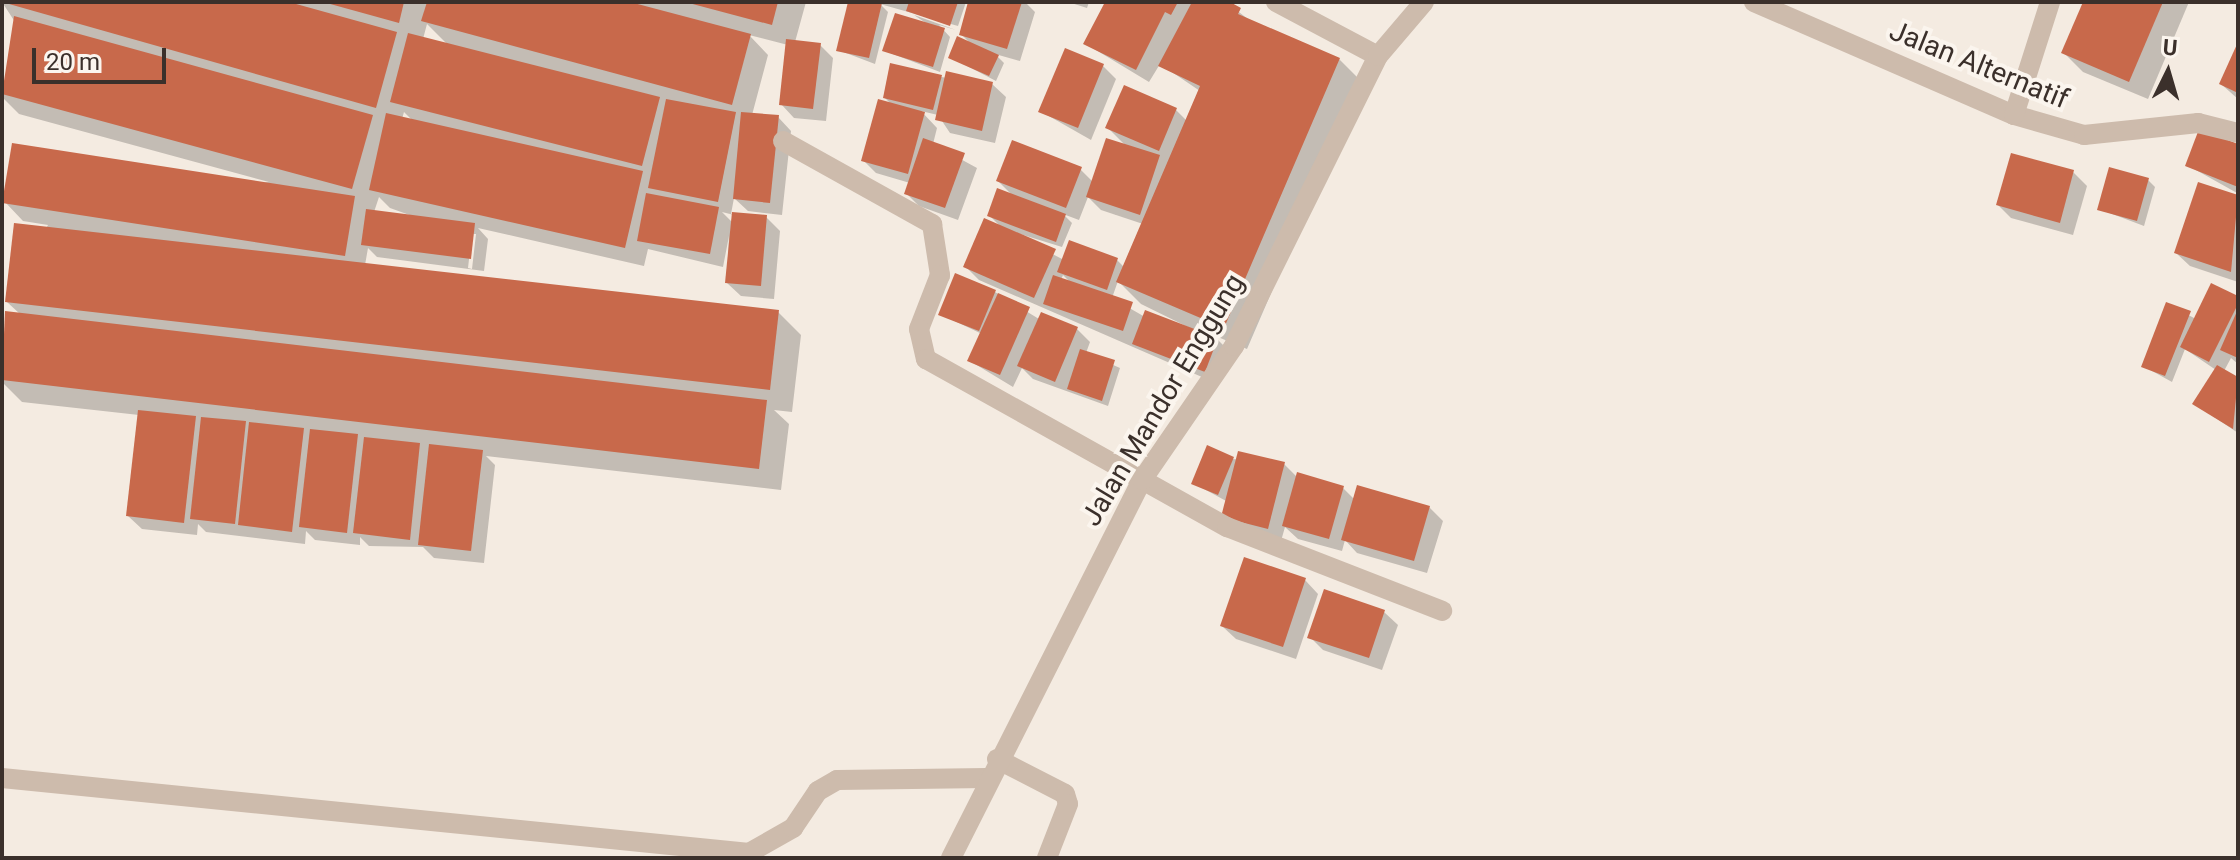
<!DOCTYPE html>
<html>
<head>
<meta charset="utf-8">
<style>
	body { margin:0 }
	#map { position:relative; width:2240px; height:860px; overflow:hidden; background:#f4ebe1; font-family:Roboto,sans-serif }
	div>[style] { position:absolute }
	.shadow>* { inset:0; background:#0003 }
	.building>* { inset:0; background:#c8694b }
	.minor>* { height:20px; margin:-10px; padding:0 10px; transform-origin:10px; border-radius:10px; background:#cdbbac }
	span { translate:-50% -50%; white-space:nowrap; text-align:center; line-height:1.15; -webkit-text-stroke:8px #fbf5ee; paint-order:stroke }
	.street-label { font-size:28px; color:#3b302b }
	.frame { position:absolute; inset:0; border:4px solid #3b302b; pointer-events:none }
	.north { position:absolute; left:2128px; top:32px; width:80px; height:80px; -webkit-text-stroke:6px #fbf5ee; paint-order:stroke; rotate:5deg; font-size:22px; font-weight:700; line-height:32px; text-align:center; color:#3b302b }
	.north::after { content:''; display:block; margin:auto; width:28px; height:36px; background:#3b302b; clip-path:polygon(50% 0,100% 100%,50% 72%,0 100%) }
	.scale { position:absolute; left:32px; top:48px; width:134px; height:36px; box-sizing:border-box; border:4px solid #3b302b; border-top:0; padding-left:10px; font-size:24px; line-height:28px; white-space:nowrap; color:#3b302b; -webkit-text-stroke:6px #fbf5ee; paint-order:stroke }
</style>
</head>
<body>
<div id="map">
	<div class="shadow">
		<i style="clip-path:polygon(evenodd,2px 2px,806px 2px,795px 42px,820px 45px,833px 58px,826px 121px,794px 118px,781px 104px,788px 45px,749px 35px,768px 55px,752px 115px,778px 117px,791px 131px,782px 215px,748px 211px,734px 198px,731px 214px,764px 215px,780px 231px,774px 299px,741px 296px,727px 283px,729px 236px,723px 267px,648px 249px,644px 266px,478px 228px,488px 239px,484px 271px,377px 257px,368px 248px,365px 265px,778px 312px,801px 335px,792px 412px,774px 410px,789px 424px,781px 490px,486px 456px,495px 465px,484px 563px,434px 558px,423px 547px,369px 546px,360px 537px,360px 545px,315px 540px,306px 531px,305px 544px,206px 532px,198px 524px,197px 535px,142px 529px,128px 516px,139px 415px,22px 402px,2px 382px,7px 313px,20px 314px,7px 302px,48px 225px,23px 221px,5px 202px,269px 182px,19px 114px,2px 97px,15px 22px,2px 2px,427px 24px,448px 45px,423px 39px,427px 24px,2px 2px,404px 112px,413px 121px,402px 119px,404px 112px,2px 2px,379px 197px,390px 208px,415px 217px,374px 212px,379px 197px,2px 2px,722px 212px,734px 215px,733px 223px,722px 212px,2px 2px,472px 234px,476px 234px,472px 269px,468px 268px,472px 234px)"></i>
		<i style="clip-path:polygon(850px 2px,966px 2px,958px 26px,880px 4px,888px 12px,875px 64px,838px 50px)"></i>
		<i style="clip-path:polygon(971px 2px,1025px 2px,1035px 12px,1020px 61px,995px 54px,1004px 63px,996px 81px,950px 57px,971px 44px,961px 34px)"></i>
		<i style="clip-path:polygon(1068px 2px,1089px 2px,1087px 8px)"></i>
		<i style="clip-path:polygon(evenodd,1107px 2px,1226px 2px,1253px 23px,1339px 59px,1362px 82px,1247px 349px,1213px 335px,1231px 353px,1218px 384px,979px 280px,965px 266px,1001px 227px,989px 215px,1014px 197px,998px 181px,1080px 169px,1093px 182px,1127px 147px,1108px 128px,1176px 110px,1187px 121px,1200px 91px,1160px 64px,1149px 82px,1086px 44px,1107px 2px,1088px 197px,1101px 210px,1143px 224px,1124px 267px,1117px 260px,1064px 260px,1004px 229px,1062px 247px,1072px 223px,1063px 214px,1079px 220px,1088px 197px,1107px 2px,1063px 275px,1072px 284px,1061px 280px,1063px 275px,1107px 2px,1118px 281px,1141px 304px,1198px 332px,1145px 317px,1112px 298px,1118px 281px)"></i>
		<i style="clip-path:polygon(2085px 2px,2189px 2px,2148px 99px,2083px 72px,2064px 53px)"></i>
		<i style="clip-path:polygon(914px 15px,956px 30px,939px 25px,950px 37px,940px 72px,885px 51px,929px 25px)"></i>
		<i style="clip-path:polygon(2238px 47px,2238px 99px,2221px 84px)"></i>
		<i style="clip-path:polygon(1103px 66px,1116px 79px,1091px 140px,1040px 111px)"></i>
		<i style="clip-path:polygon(941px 77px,992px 84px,1006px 97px,995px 143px,950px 133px,938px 115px,921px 111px,937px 128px,933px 144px,977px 168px,958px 220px,919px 206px,906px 193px,910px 183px,876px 173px,863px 160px,893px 106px,885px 98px)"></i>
		<i style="clip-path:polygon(2238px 146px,2238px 282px,2190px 266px,2176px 253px,2237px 193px,2187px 165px)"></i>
		<i style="clip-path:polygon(2073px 172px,2087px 186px,2073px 235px,2011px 218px,1998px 205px)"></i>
		<i style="clip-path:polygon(2148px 180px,2155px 187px,2144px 226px,2099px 209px)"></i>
		<i style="clip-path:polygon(995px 292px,1039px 319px,1077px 329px,1090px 342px,1086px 353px,1120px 368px,1108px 406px,1033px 379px,1022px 368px,1013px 387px,970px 361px,982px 334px,940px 314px)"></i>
		<i style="clip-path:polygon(2238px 299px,2238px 364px,2231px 358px,2224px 371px,2238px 379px,2238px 433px,2195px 404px,2216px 370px,2185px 349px,2172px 382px,2143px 366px,2167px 304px,2196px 319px)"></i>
		<i style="clip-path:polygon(1233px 459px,1284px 464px,1298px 478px,1343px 488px,1355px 500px,1429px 507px,1443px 521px,1427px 573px,1357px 553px,1345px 540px,1342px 551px,1298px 539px,1285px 527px,1281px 541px,1237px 530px,1228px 502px,1193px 483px)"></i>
		<i style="clip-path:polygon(1305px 580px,1318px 594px,1296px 659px,1236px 639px,1222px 626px)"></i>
		<i style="clip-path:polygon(1384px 612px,1398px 625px,1382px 670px,1323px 650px,1310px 637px)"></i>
	</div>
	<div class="building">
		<i style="clip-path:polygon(2px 2px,289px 2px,397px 32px,376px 108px)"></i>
		<i style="clip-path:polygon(323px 2px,404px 2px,399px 23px)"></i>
		<i style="clip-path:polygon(427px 2px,630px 2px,751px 34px,732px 105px,421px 21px)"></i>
		<i style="clip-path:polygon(685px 2px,778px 2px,772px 25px)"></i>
		<i style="clip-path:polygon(848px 2px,882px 3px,869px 58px,836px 51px)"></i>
		<i style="clip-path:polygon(909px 2px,958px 2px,950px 26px,906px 11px)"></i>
		<i style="clip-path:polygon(968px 2px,1022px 2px,1007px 49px,959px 35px)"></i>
		<i style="clip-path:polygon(1105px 2px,1178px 2px,1171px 15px,1165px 12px,1136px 70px,1083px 44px)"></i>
		<i style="clip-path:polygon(1192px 2px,1230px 2px,1241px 8px,1238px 14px,1340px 58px,1224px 328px,1116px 282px,1200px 86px,1158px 66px)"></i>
		<i style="clip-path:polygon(2083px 2px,2163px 2px,2129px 82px,2061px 53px)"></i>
		<i style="clip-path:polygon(895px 13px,945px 28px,933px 67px,882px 51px)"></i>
		<i style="clip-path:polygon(14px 16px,373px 115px,352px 189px,2px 94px)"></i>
		<i style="clip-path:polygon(408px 33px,660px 97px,642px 166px,390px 102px)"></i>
		<i style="clip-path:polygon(957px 36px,999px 55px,989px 76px,948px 58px)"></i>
		<i style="clip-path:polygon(786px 39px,821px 43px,813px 109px,779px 105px)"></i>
		<i style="clip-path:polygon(2238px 42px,2238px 93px,2219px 84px)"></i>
		<i style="clip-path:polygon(1065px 48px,1104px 64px,1078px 128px,1038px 112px)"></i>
		<i style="clip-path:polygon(890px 63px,942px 75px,933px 110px,883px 98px)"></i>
		<i style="clip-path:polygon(946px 71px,993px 82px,982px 131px,935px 120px)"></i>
		<i style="clip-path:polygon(1124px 85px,1177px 108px,1159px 151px,1105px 128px)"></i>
		<i style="clip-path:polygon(666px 99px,736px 112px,718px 202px,648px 188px)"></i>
		<i style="clip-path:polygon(878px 99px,925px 112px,908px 174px,861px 161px)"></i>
		<i style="clip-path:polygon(741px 112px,779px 115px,770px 203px,733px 199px)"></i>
		<i style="clip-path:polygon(386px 113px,643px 171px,625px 248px,369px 190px)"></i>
		<i style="clip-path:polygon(2199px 129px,2238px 144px,2238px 187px,2185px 166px)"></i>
		<i style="clip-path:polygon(923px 138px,965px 153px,945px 208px,904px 194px)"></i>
		<i style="clip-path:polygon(1106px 138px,1160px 155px,1140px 215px,1086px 197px)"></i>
		<i style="clip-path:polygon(1012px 140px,1082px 167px,1066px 208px,996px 181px)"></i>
		<i style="clip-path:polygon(12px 143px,355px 196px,345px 256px,2px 203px)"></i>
		<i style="clip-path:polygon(2011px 153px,2074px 170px,2060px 223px,1996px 205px)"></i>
		<i style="clip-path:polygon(2109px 167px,2149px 178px,2137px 221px,2097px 210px)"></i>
		<i style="clip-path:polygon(2198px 182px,2238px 195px,2231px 272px,2174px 253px)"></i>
		<i style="clip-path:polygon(997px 188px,1066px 214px,1056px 242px,987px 216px)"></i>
		<i style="clip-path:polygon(646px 193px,719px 207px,710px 254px,637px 241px)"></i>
		<i style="clip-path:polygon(366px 209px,475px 223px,471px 259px,361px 245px)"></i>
		<i style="clip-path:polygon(732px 212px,767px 215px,761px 286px,725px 283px)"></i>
		<i style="clip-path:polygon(984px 218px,1056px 249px,1034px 298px,963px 267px)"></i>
		<i style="clip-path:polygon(14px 223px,779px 310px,770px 390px,5px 302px)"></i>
		<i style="clip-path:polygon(1069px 240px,1118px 258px,1107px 290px,1057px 272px)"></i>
		<i style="clip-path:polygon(955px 273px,996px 290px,979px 331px,938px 315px)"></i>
		<i style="clip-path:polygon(1053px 275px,1133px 302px,1123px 331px,1043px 304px)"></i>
		<i style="clip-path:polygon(2211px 283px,2238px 296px,2238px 304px,2209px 362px,2180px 347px)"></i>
		<i style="clip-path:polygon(998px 293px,1030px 307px,1000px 375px,967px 361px)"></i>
		<i style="clip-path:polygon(2166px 302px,2191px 311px,2165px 376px,2141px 367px)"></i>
		<i style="clip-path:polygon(2238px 309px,2238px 358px,2220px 350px)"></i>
		<i style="clip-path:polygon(1145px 310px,1218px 338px,1205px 372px,1132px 344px)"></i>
		<i style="clip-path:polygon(5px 311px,767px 400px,759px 469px,2px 380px)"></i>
		<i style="clip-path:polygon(1041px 312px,1078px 327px,1055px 382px,1017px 366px)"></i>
		<i style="clip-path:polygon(1080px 349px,1115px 360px,1102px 401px,1067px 389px)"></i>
		<i style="clip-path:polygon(2217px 365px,2238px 377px,2233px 429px,2192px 404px)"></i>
		<i style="clip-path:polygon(138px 410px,196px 416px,184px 523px,126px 516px)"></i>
		<i style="clip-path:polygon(201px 417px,246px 421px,235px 524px,190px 519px)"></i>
		<i style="clip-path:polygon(249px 422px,304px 428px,292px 532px,238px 525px)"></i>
		<i style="clip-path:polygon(310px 429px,358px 434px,347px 533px,299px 527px)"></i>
		<i style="clip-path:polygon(364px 437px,420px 443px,410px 540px,353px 533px)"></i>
		<i style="clip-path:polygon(429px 444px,483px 450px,471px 551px,418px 545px)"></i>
		<i style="clip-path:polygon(1207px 445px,1234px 457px,1218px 495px,1191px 484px)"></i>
		<i style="clip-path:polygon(1238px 451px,1285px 462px,1268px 529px,1221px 517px)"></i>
		<i style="clip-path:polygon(1297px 472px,1344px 486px,1329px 539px,1282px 526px)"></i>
		<i style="clip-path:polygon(1357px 485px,1430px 506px,1414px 561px,1341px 540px)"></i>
		<i style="clip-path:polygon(1244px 557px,1306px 578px,1283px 647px,1220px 626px)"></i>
		<i style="clip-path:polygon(1324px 589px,1385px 610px,1369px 658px,1307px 638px)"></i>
	</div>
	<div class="minor">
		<i style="left:1276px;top:2px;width:115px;rotate:27.9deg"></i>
		<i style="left:1754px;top:2px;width:283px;rotate:23.5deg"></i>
		<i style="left:2014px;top:115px;width:73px;rotate:15.9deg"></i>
		<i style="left:2084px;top:135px;width:115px;rotate:-6deg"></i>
		<i style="left:2198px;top:123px;width:41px;rotate:14deg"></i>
		<i style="left:2014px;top:115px;width:119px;rotate:-72.3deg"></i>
		<i style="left:783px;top:141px;width:171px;rotate:29.1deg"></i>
		<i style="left:932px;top:224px;width:52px;rotate:81.1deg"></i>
		<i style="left:940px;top:275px;width:58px;rotate:111.3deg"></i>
		<i style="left:919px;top:329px;width:31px;rotate:77deg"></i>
		<i style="left:926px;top:359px;width:345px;rotate:29.2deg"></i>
		<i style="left:1227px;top:527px;width:231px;rotate:21.3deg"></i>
		<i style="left:997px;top:759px;width:76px;rotate:27.2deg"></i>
		<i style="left:1065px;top:794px;width:10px;rotate:73deg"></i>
		<i style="left:1068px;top:804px;width:58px;rotate:111.3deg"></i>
		<i style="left:2px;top:778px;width:751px;rotate:5.73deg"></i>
		<i style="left:749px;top:853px;width:51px;rotate:-29.6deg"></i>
		<i style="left:793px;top:828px;width:45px;rotate:-56deg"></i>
		<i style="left:818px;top:791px;width:22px;rotate:-30deg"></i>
		<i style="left:837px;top:780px;width:150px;rotate:-0.8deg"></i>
		<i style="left:951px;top:858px;width:424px;rotate:-63.2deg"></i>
		<i style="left:1142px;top:480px;width:163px;rotate:-55.5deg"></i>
		<i style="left:1234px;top:346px;width:324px;rotate:-63.6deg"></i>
		<i style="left:1378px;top:56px;width:71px;rotate:-49.6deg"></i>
	</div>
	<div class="street-label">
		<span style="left:1979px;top:65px;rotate:22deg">Jalan Alternatif</span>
		<span style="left:1163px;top:400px;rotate:-59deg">Jalan Mandor Enggung</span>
	</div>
	<div class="frame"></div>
	<div class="north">U</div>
	<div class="scale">20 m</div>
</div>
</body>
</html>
